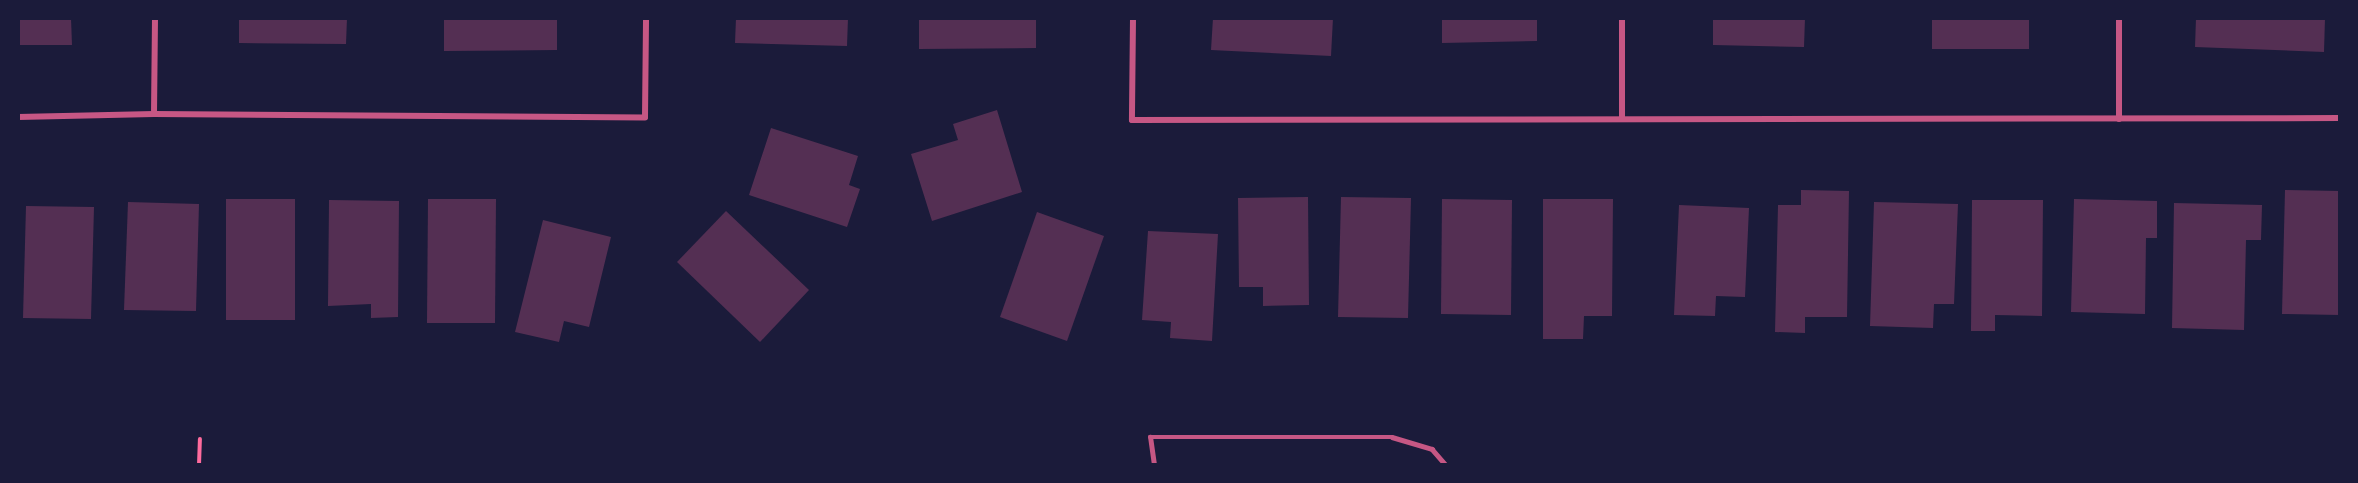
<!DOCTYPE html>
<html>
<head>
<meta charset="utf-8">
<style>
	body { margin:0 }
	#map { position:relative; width:2358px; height:483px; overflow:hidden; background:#1b1b3a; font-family:"Libre Baskerville",serif }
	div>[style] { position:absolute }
	.building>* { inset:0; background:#542f53 }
	.path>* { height:4px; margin:-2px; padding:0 2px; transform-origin:2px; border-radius:2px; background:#ff6b9d }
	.service>* { height:4.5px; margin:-2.25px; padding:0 2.25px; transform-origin:2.25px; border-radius:2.25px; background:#c65784 }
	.minor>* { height:6px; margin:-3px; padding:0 3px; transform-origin:3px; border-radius:3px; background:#c65784 }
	span { translate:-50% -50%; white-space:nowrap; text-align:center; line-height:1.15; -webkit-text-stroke:6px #1b1b3a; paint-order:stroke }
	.frame { position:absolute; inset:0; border:20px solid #1b1b3a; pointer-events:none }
</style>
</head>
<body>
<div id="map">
	<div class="building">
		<i style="clip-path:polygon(18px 18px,71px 18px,72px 45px,18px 45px)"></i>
		<i style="clip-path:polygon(239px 18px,347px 18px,346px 44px,239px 43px)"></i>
		<i style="clip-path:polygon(444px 18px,557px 18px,557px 50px,444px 51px)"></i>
		<i style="clip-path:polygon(736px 18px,848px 18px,847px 46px,735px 43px)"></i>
		<i style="clip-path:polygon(928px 18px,1036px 18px,1036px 48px,919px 49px,919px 20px)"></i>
		<i style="clip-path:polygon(1213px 18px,1333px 18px,1331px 56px,1211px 50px)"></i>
		<i style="clip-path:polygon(1442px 18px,1537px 18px,1537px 41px,1442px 43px)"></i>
		<i style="clip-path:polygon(1713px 18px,1805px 18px,1804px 47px,1713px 45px)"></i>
		<i style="clip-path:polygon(1932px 18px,2029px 18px,2029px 49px,1932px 49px)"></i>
		<i style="clip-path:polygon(2196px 18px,2325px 18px,2324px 52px,2195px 47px)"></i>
		<i style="clip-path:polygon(997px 110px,1022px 192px,932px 221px,911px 154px,958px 140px,953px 124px)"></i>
		<i style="clip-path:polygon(771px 128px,858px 156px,849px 185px,860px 189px,847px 227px,749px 195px)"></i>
		<i style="clip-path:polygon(1801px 190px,1849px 191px,1847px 317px,1805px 317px,1805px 333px,1775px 332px,1778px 205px,1801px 205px)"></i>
		<i style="clip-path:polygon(2285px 190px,2340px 191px,2340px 315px,2282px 314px)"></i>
		<i style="clip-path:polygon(1308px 197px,1309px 305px,1263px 306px,1263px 287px,1239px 287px,1238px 198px)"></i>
		<i style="clip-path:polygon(1341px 197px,1411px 198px,1408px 318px,1338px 317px)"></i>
		<i style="clip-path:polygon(226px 199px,295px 199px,295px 320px,226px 320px)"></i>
		<i style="clip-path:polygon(428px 199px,496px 199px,495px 323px,427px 323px)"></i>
		<i style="clip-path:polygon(1442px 199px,1512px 200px,1511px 315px,1441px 314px)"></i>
		<i style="clip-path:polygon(1543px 199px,1613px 199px,1612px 316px,1584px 316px,1583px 339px,1543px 339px)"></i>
		<i style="clip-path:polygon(2074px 199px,2157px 201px,2157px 238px,2146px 238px,2145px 314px,2071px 312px)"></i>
		<i style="clip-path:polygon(329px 200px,399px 201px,398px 317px,371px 318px,371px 304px,328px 306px)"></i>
		<i style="clip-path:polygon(1972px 200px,2043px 200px,2042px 316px,1995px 315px,1995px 331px,1971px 331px)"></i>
		<i style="clip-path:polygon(128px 202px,199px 204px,196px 311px,124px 310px)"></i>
		<i style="clip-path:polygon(1874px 202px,1958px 204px,1954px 304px,1934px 304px,1933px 328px,1870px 326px)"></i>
		<i style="clip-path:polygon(2174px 203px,2262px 205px,2261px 240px,2246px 240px,2244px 330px,2172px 328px)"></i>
		<i style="clip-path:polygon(1679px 205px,1749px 208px,1745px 297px,1716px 296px,1715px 316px,1674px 315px)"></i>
		<i style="clip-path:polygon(26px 206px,94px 207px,91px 319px,23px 318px)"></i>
		<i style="clip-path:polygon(726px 211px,809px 290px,760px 342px,677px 262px)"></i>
		<i style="clip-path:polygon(1037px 212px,1104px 236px,1067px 341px,1000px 317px)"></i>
		<i style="clip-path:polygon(543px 220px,611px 237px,589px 327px,564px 321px,559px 342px,515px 332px)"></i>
		<i style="clip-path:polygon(1148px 231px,1218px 234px,1212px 341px,1170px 338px,1171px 322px,1142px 320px)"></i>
	</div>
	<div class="path">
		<i style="left:199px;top:465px;width:26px;rotate:-88deg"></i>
	</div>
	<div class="service">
		<i style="left:1154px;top:465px;width:28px;rotate:-98deg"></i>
		<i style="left:1150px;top:437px;width:242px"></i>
		<i style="left:1392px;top:437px;width:42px;rotate:16.7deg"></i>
		<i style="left:1432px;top:449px;width:21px;rotate:49deg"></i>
	</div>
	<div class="minor">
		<i style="left:1133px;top:18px;width:102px;rotate:90.6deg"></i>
		<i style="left:1132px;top:120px;width:1208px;rotate:-0.09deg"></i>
		<i style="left:1622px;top:18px;width:99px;rotate:90deg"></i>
		<i style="left:2119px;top:18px;width:101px;rotate:90deg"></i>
		<i style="left:154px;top:114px;width:96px;rotate:-89.4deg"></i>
		<i style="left:18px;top:117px;width:136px;rotate:-1.3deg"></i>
		<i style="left:154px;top:114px;width:491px;rotate:0.4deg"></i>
		<i style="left:645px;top:117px;width:99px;rotate:-89.4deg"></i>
	</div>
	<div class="frame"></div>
</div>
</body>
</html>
